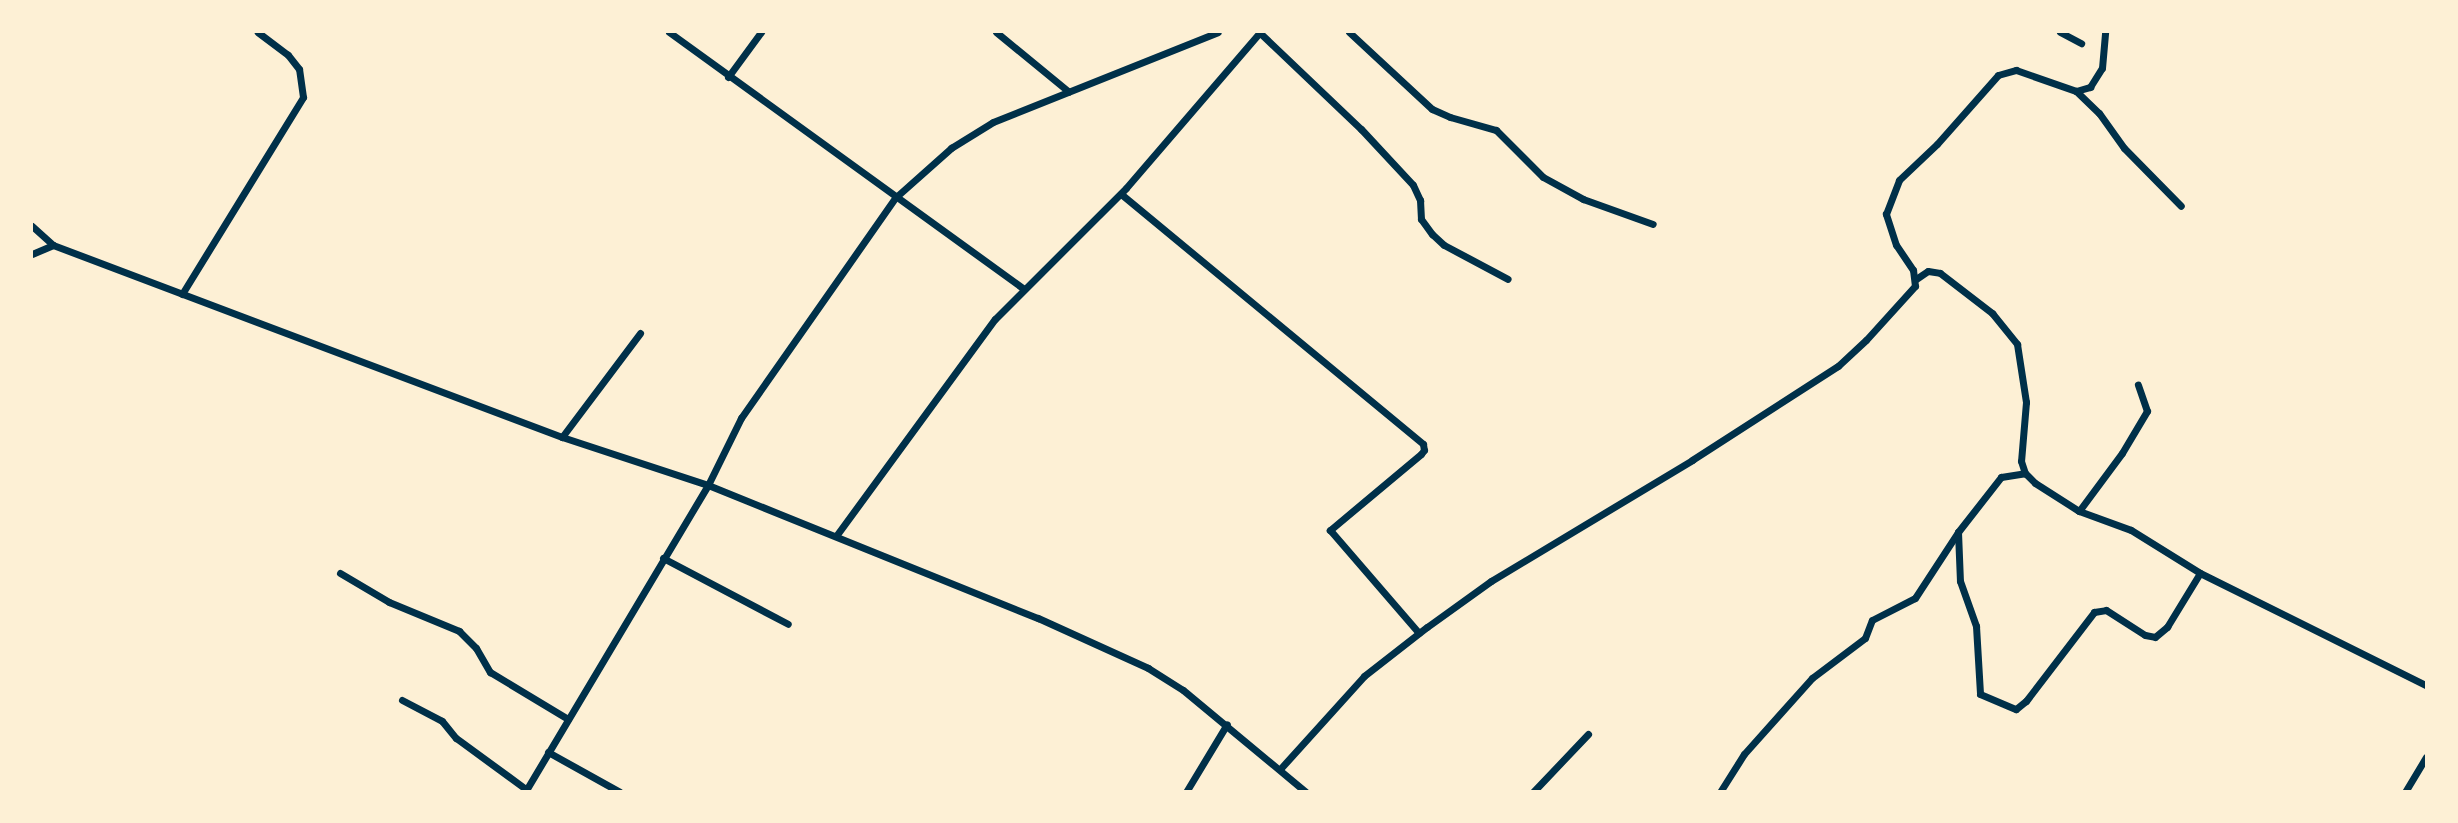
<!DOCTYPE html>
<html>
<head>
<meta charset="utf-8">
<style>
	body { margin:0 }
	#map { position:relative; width:2458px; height:823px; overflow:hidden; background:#fdf0d5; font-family:Raleway,sans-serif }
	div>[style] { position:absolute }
	.minor>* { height:7px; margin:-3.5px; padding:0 3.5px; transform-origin:3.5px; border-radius:3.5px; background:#003049 }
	span { translate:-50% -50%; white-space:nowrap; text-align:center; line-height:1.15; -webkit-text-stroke:6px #fdf0d5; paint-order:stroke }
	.frame { position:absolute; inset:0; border:33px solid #fdf0d5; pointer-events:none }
</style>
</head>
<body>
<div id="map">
	<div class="minor">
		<i style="left:669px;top:32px;width:438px;rotate:35.9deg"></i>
		<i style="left:996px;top:32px;width:94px;rotate:39.4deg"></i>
		<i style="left:1259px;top:32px;width:141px;rotate:43.6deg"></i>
		<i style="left:1361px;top:129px;width:76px;rotate:47.1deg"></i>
		<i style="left:1413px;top:185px;width:17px;rotate:65deg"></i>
		<i style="left:1420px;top:200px;width:19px;rotate:87deg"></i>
		<i style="left:1421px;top:219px;width:19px;rotate:54deg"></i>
		<i style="left:1432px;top:234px;width:16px;rotate:43deg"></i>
		<i style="left:1444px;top:245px;width:72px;rotate:28deg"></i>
		<i style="left:1349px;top:32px;width:113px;rotate:42.9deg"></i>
		<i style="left:1432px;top:109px;width:20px;rotate:24deg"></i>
		<i style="left:1450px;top:117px;width:48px;rotate:15.8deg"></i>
		<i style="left:1496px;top:130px;width:66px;rotate:45deg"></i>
		<i style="left:1543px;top:177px;width:46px;rotate:28.8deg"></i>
		<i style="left:1583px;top:199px;width:74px;rotate:19.7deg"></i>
		<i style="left:2060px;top:32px;width:24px;rotate:28deg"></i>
		<i style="left:728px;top:77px;width:56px;rotate:-53.7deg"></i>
		<i style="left:2076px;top:91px;width:32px;rotate:44deg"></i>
		<i style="left:2099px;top:113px;width:43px;rotate:54.5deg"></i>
		<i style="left:2124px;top:148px;width:81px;rotate:45.5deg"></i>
		<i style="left:1121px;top:194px;width:392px;rotate:39.6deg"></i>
		<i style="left:1423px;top:444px;width:6px;rotate:81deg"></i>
		<i style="left:1424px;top:450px;width:5px;rotate:127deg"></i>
		<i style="left:1421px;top:454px;width:119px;rotate:140.1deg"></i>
		<i style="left:1330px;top:530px;width:136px;rotate:49.2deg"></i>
		<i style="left:32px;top:226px;width:28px;rotate:42deg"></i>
		<i style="left:32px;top:254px;width:23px;rotate:-23deg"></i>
		<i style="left:53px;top:245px;width:544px;rotate:20.67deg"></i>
		<i style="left:562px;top:437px;width:154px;rotate:18.2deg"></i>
		<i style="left:708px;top:485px;width:356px;rotate:22deg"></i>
		<i style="left:1038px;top:618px;width:121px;rotate:24.4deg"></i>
		<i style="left:1148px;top:668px;width:41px;rotate:32.2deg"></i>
		<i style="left:1183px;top:690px;width:160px;rotate:39.7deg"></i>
		<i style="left:1916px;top:279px;width:14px;rotate:-34deg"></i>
		<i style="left:1928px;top:271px;width:12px;rotate:9deg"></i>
		<i style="left:1940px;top:273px;width:66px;rotate:37.6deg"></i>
		<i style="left:1992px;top:313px;width:40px;rotate:51deg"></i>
		<i style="left:2017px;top:344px;width:59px;rotate:81.2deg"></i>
		<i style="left:2026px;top:402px;width:59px;rotate:94.8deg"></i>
		<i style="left:2021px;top:461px;width:13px;rotate:72deg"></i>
		<i style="left:2025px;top:473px;width:14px;rotate:45deg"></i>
		<i style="left:2035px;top:483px;width:52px;rotate:32.5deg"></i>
		<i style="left:2079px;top:511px;width:55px;rotate:20.1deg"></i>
		<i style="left:2131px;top:530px;width:81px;rotate:31.9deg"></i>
		<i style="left:2200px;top:573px;width:252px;rotate:26.4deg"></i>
		<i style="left:182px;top:294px;width:231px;rotate:-58.4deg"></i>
		<i style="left:303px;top:97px;width:28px;rotate:-98deg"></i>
		<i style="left:299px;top:69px;width:18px;rotate:-128deg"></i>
		<i style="left:288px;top:55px;width:38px;rotate:-143deg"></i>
		<i style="left:562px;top:437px;width:130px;rotate:-53.1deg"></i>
		<i style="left:2079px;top:511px;width:72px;rotate:-53.4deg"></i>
		<i style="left:2122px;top:453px;width:49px;rotate:-59.2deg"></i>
		<i style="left:2147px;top:411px;width:28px;rotate:-109deg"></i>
		<i style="left:1958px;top:532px;width:49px;rotate:87.7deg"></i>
		<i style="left:1960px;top:581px;width:48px;rotate:70.4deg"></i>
		<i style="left:1976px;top:626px;width:68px;rotate:86.6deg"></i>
		<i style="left:1980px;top:694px;width:39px;rotate:23deg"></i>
		<i style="left:2016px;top:709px;width:13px;rotate:-39deg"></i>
		<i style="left:2026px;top:701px;width:112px;rotate:-52.6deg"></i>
		<i style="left:2094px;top:612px;width:12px;rotate:-9deg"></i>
		<i style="left:2106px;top:610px;width:46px;rotate:32.7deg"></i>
		<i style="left:2145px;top:635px;width:10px;rotate:11deg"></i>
		<i style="left:2155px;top:637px;width:16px;rotate:-40deg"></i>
		<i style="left:2167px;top:627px;width:63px;rotate:-58.6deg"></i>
		<i style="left:836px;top:536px;width:269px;rotate:-53.8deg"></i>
		<i style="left:995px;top:319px;width:185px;rotate:-45deg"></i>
		<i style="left:1126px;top:188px;width:206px;rotate:-49.3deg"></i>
		<i style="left:663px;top:558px;width:141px;rotate:27.8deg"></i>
		<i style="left:340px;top:573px;width:57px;rotate:30.6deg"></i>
		<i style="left:389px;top:602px;width:76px;rotate:22.5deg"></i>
		<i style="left:459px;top:631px;width:24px;rotate:45deg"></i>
		<i style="left:476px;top:648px;width:28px;rotate:60deg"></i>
		<i style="left:490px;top:672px;width:91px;rotate:31.1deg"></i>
		<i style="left:402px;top:700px;width:45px;rotate:27.7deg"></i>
		<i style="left:442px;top:721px;width:22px;rotate:51deg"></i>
		<i style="left:456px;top:738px;width:88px;rotate:36.2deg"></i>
		<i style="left:548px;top:752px;width:82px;rotate:29.1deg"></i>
		<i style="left:1281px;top:768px;width:124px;rotate:-47.9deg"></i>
		<i style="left:1364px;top:676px;width:80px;rotate:-37.9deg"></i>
		<i style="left:1427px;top:627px;width:79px;rotate:-35.7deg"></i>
		<i style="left:1491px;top:581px;width:235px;rotate:-31deg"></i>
		<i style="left:1692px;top:460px;width:174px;rotate:-32.8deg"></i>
		<i style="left:1838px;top:366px;width:38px;rotate:-43deg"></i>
		<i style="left:1866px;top:340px;width:73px;rotate:-47.8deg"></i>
		<i style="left:1915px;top:286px;width:16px;rotate:-97deg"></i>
		<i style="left:1913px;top:270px;width:30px;rotate:-124deg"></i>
		<i style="left:1896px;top:245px;width:33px;rotate:-108deg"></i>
		<i style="left:1886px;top:214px;width:36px;rotate:-69deg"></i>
		<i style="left:1899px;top:180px;width:52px;rotate:-43.5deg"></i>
		<i style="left:1937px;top:144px;width:92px;rotate:-48.5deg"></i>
		<i style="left:1998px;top:75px;width:19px;rotate:-16deg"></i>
		<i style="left:2016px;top:70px;width:64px;rotate:19.3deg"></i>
		<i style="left:2076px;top:91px;width:15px;rotate:-16deg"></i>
		<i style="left:2090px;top:87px;width:22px;rotate:-58deg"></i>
		<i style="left:2102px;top:68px;width:36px;rotate:-85deg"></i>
		<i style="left:525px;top:792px;width:357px;rotate:-59.2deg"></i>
		<i style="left:708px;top:485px;width:75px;rotate:-63.8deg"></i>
		<i style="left:741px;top:418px;width:270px;rotate:-55deg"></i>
		<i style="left:896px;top:197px;width:74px;rotate:-41.7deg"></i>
		<i style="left:951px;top:148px;width:49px;rotate:-31.8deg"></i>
		<i style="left:993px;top:122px;width:242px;rotate:-21.8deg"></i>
		<i style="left:1186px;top:792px;width:79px;rotate:-58.9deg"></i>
		<i style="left:1533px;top:792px;width:80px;rotate:-46.5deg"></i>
		<i style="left:1720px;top:792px;width:45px;rotate:-57.7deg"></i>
		<i style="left:1744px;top:754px;width:102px;rotate:-48.2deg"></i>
		<i style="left:1812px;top:678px;width:66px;rotate:-37deg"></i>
		<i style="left:1865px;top:638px;width:19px;rotate:-69deg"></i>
		<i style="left:1872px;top:620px;width:48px;rotate:-27.1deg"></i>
		<i style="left:1915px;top:598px;width:79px;rotate:-56.9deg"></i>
		<i style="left:1958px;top:532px;width:70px;rotate:-52deg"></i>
		<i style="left:2001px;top:477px;width:24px;rotate:-9deg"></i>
		<i style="left:2405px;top:792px;width:41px;rotate:-59deg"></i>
	</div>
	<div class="frame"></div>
</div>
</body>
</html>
